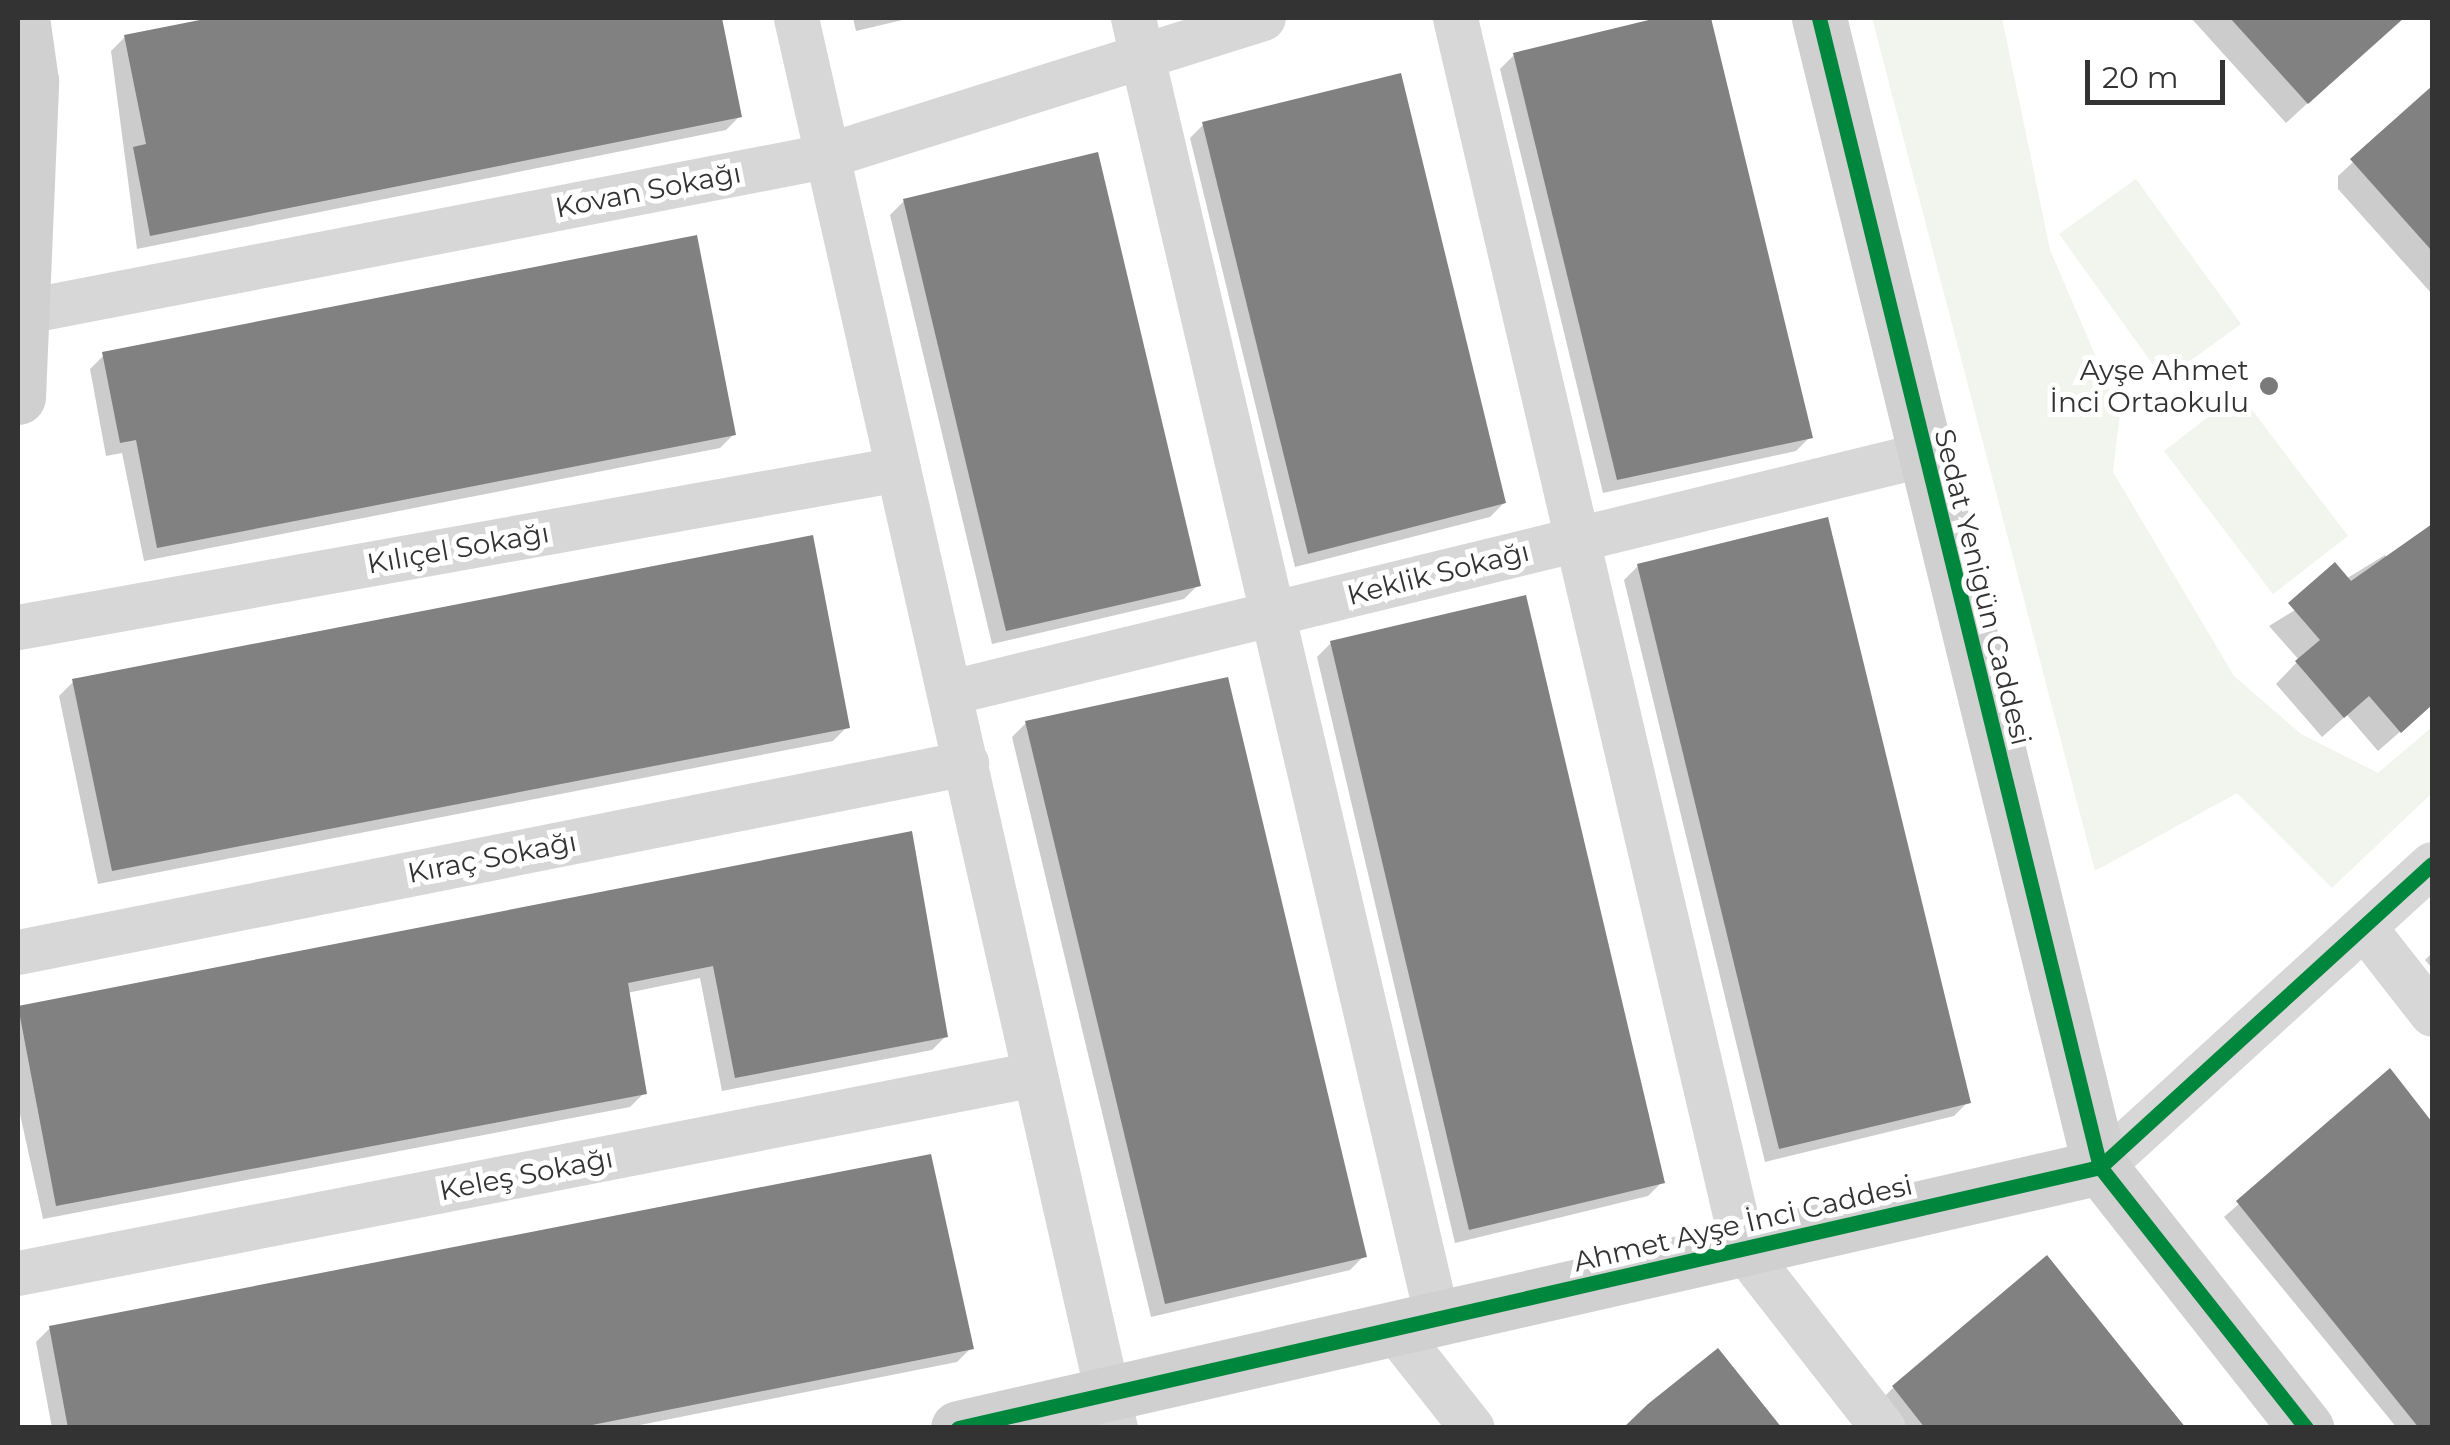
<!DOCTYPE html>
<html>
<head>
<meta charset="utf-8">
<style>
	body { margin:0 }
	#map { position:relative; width:2450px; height:1445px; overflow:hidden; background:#fff; font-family:Montserrat,sans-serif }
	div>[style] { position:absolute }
	.green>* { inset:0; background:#f1f5ed }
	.shadow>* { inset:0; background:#0003 }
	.building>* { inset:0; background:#818181 }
	.street>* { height:45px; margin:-22.5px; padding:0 22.5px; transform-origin:22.5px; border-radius:22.5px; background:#d7d7d7 }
	.secondary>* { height:55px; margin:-27.5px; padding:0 27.5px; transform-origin:27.5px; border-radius:27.5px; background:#d0d0d0 }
	.cycleway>* { height:15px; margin:-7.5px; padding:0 7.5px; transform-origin:7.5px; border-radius:7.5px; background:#00873e }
	.dots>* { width:28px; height:28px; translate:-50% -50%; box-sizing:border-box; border:5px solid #fff; border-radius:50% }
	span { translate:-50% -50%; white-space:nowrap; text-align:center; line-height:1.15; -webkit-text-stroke:10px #fff; paint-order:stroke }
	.street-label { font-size:28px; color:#333 }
	.poi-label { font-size:28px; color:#333 }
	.right { translate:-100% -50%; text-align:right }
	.frame { position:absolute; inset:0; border:20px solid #333; pointer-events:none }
	.scale { position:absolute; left:2085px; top:60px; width:140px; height:45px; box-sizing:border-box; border:5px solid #333; border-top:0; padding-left:12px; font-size:30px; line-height:35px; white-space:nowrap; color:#333; -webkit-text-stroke:8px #fff; paint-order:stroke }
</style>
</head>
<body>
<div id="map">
	<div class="green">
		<i style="clip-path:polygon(1872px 18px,2002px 18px,2050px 250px,2120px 413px,2113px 472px,2234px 676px,2301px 734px,2378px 773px,2432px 727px,2432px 793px,2332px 888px,2237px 793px,2095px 871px)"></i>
		<i style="clip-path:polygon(2136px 179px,2241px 324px,2164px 380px,2059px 234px)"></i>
		<i style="clip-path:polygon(2239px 393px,2348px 536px,2273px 594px,2164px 451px)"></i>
	</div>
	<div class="shadow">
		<i style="clip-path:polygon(222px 18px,720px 18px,740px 116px,726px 130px,137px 249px,111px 51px,125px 37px)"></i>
		<i style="clip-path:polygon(853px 18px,911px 18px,856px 31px)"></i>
		<i style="clip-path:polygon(1669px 18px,1708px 18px,1810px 437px,1796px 451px,1603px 493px,1500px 69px,1514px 55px)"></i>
		<i style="clip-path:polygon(2191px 18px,2394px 18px,2397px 21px,2286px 123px)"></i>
		<i style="clip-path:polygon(2432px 89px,2432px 294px,2338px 189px,2338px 176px)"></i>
		<i style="clip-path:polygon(1204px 124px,1504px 503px,1490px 517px,1295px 567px,1190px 138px)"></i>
		<i style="clip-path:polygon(904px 201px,1198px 585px,1184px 599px,992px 644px,890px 215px)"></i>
		<i style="clip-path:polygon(104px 355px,734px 434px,720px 448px,144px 561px,122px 453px,106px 456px,90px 369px)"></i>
		<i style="clip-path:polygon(2432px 528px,2432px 704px,2378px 751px,2347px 715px,2322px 737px,2276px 684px,2299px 660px,2269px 626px,2385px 555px,2392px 563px)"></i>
		<i style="clip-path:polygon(1638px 566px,1968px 1102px,1954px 1116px,1765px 1162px,1624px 580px)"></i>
		<i style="clip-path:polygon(1331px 643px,1662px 1182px,1648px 1196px,1455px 1243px,1317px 657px)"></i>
		<i style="clip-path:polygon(73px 682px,847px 727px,833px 741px,98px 884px,59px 696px)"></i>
		<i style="clip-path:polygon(1026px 723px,1364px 1256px,1350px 1270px,1151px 1317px,1012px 737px)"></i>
		<i style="clip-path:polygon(910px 834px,946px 1036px,932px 1050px,722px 1091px,700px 978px,627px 993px,644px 1093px,630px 1107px,43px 1219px,18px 1105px,18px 1008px)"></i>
		<i style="clip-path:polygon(2432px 953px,2432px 968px,2425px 960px)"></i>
		<i style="clip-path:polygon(2389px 1072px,2432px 1125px,2432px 1428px,2397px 1428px,2224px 1217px)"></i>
		<i style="clip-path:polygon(50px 1328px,971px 1348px,957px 1362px,625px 1428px,52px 1428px,36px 1342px)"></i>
		<i style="clip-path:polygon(1893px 1388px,2181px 1428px,1886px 1428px,1871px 1410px)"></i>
	</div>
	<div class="building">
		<i style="clip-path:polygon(210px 18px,722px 18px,742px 117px,150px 236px,133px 147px,146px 144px,124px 35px)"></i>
		<i style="clip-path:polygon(1657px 18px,1711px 18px,1813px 438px,1617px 480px,1513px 53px)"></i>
		<i style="clip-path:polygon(2230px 18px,2404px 18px,2308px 104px)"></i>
		<i style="clip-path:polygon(1401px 73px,1506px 503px,1308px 554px,1202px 122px)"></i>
		<i style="clip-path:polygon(2432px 86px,2432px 251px,2350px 159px)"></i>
		<i style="clip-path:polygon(1098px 152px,1201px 586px,1006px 631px,903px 199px)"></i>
		<i style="clip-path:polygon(697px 235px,736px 435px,157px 548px,136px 440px,120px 443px,102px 352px)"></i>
		<i style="clip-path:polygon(1828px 517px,1971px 1103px,1779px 1149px,1637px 564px)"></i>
		<i style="clip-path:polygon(2432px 524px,2432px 705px,2401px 733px,2369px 696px,2344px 718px,2295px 661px,2320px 640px,2288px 603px,2335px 562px,2351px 581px)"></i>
		<i style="clip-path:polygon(813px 535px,850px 728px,112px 871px,72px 679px)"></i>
		<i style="clip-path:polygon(1526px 595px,1665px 1183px,1469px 1230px,1330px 641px)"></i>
		<i style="clip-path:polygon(1228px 677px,1367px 1257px,1165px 1304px,1025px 721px)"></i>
		<i style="clip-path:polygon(912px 831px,948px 1037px,735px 1078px,713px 966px,628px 983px,647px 1094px,56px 1206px,18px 1006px)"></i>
		<i style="clip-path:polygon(2390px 1068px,2432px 1122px,2432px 1428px,2419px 1428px,2236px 1201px)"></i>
		<i style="clip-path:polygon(931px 1154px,974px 1349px,577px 1428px,68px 1428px,49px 1326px)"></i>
		<i style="clip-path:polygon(2047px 1255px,2148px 1381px,2186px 1428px,1925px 1428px,1892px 1386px)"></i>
		<i style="clip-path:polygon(1718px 1348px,1782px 1428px,1623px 1428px,1648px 1404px)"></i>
	</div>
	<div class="street">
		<i style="left:796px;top:18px;width:1446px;rotate:77.25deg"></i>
		<i style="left:1133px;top:18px;width:1335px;rotate:76.84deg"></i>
		<i style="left:1455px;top:18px;width:1264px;rotate:76.83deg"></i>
		<i style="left:1743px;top:1249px;width:227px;rotate:52deg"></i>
		<i style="left:21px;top:312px;width:819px;rotate:-10.98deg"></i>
		<i style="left:825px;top:156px;width:459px;rotate:-17.5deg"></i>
		<i style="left:18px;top:627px;width:894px;rotate:-10.18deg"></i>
		<i style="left:951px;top:692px;width:1003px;rotate:-13.73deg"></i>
		<i style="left:2364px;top:927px;width:110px;rotate:52deg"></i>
		<i style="left:18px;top:952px;width:967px;rotate:-11.28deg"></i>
		<i style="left:2100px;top:1167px;width:449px;rotate:-42.4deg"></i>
		<i style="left:18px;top:1273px;width:1035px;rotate:-11.08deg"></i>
		<i style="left:1393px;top:1328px;width:127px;rotate:51.7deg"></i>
	</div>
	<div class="secondary">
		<i style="left:1819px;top:18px;width:1183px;rotate:76.26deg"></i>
		<i style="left:2100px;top:1167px;width:333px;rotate:51.7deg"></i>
		<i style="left:18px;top:397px;width:316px;rotate:-87.6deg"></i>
		<i style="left:31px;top:81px;width:64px;rotate:-98.1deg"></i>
		<i style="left:958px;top:1428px;width:1171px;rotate:-12.87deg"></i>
	</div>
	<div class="cycleway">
		<i style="left:1819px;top:18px;width:1183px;rotate:76.26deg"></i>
		<i style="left:2100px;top:1167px;width:333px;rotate:51.7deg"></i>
		<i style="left:958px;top:1428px;width:1171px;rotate:-12.87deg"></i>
		<i style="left:2100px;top:1167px;width:449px;rotate:-42.4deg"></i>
	</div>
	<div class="dots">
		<i style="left:2269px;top:386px;background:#7a7a7a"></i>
	</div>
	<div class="street-label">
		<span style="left:648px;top:190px;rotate:-11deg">Kovan Sokağı</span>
		<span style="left:458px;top:548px;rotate:-10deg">Kılıçel Sokağı</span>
		<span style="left:1438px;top:573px;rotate:-14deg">Keklik Sokağı</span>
		<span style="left:1983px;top:587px;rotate:76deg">Sedat Yenigün Caddesi</span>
		<span style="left:492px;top:857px;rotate:-11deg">Kıraç Sokağı</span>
		<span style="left:526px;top:1174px;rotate:-11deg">Keleş Sokağı</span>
		<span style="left:1743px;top:1223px;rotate:-13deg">Ahmet Ayşe İnci Caddesi</span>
	</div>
	<div class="poi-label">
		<span class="right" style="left:2249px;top:386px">Ayşe Ahmet<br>İnci Ortaokulu</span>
	</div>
	<div class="frame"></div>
	<div class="scale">20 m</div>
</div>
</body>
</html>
